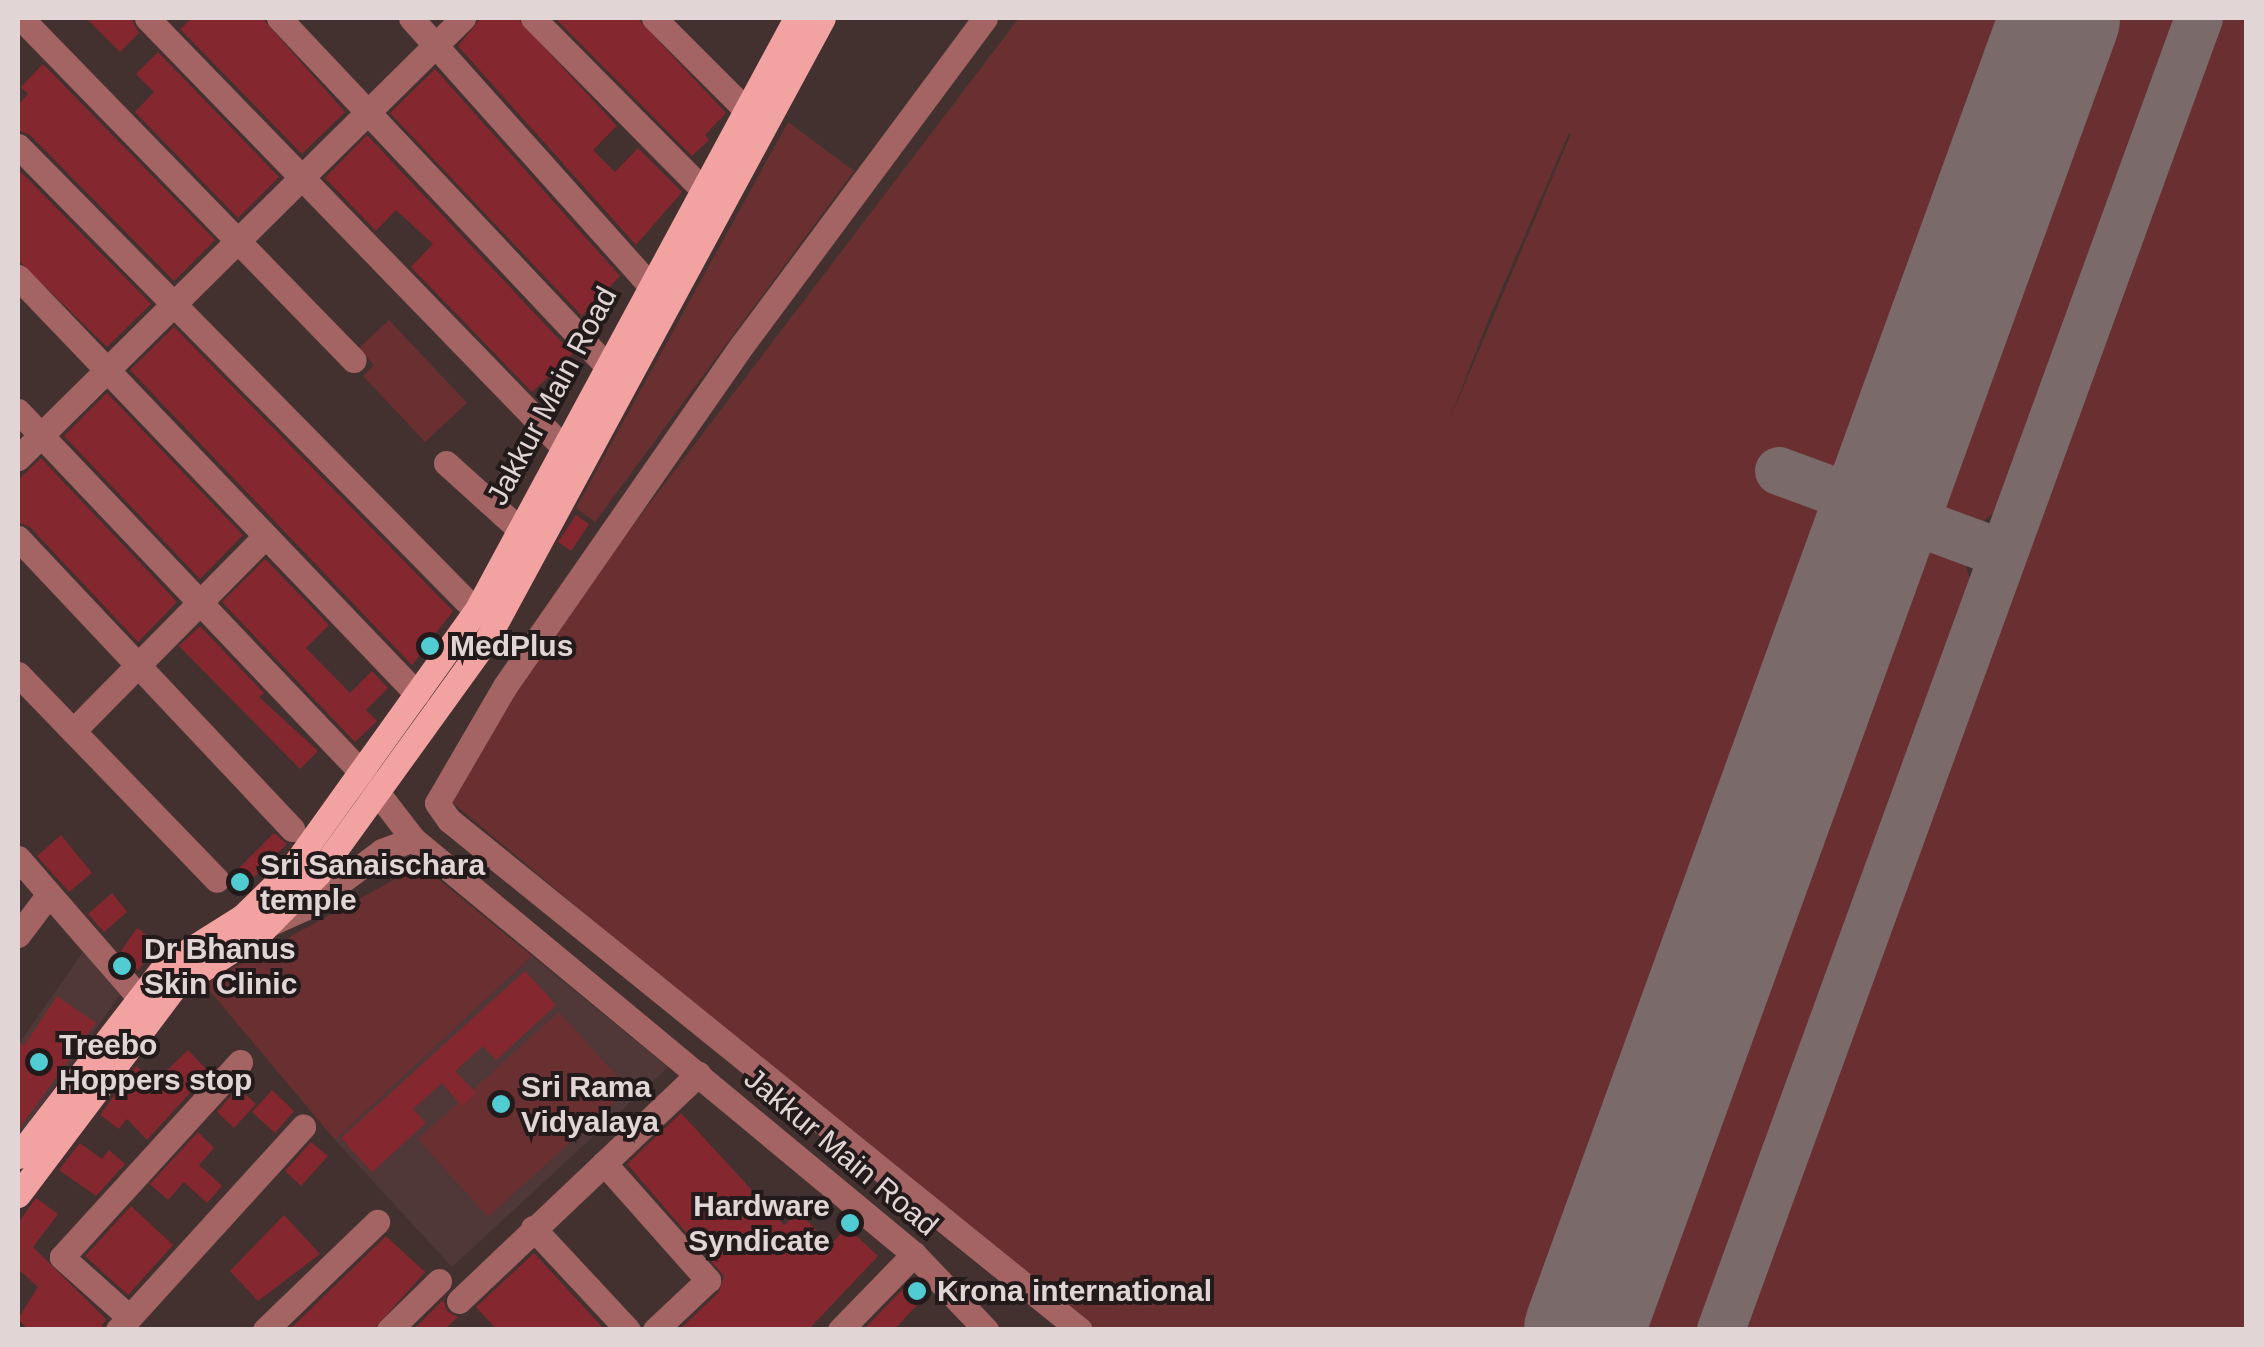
<!DOCTYPE html>
<html>
<head>
<meta charset="utf-8">
<style>
	body { margin:0 }
	#map { position:relative; width:2264px; height:1347px; overflow:hidden; background:#433130; font-family:Arial,sans-serif }
	div>[style] { position:absolute }
	.built>* { inset:0; background:#513838 }
	.green>* { inset:0; background:#6a3031 }
	.taxiway>* { height:48px; margin:-24px; padding:0 24px; transform-origin:24px; border-radius:24px; background:#7a6a69 }
	.runway>* { height:120px; margin:-60px; padding:0 60px; transform-origin:60px; border-radius:60px; background:#7a6a69 }
	.building>* { inset:0; background:#85272e }
	.minor>* { height:25px; margin:-12.5px; padding:0 12.5px; transform-origin:12.5px; border-radius:12.5px; background:#a56464 }
	.major>* { height:25px; margin:-12.5px; padding:0 12.5px; transform-origin:12.5px; border-radius:12.5px; background:#f2a2a1 }
	.dots>* { width:28px; height:28px; translate:-50% -50%; box-sizing:border-box; border:5px solid #231b1b; border-radius:50% }
	span { translate:-50% -50%; white-space:nowrap; text-align:center; line-height:1.15; -webkit-text-stroke:8px #231b1b; paint-order:stroke }
	.street-label { font-size:30px; color:#e1d6d5 }
	.poi-label { font-size:30px; color:#e1d6d5; font-weight:700 }
	.left { translate:0 -50%; text-align:left }
	.right { translate:-100% -50%; text-align:right }
	.frame { position:absolute; inset:0; border:20px solid #e1d6d5; pointer-events:none }
</style>
</head>
<body>
<div id="map">
	<div class="built">
		<i style="clip-path:polygon(83px 952px,120px 995px,23px 1131px,18px 1128px,18px 1045px)"></i>
		<i style="clip-path:polygon(532px 956px,668px 1067px,452px 1267px,335px 1140px)"></i>
	</div>
	<div class="green">
		<i style="clip-path:polygon(evenodd,1019px 18px,2033px 18px,1865px 471px,1849px 476px,1784px 452px,1770px 488px,1835px 514px,1843px 533px,1556px 1329px,1096px 1329px,817px 1109px,452px 802px,454px 788px,545px 641px,1019px 18px,1569px 133px,1571px 134px,1449px 421px,1487px 323px,1569px 133px)"></i>
		<i style="clip-path:polygon(2092px 18px,2178px 18px,1997px 510px,1980px 524px,1927px 503px,1918px 489px)"></i>
		<i style="clip-path:polygon(2221px 18px,2246px 18px,2246px 1329px,1744px 1329px)"></i>
		<i style="clip-path:polygon(788px 122px,854px 171px,595px 522px,576px 508px)"></i>
		<i style="clip-path:polygon(389px 320px,467px 403px,425px 442px,363px 376px,374px 365px,359px 348px)"></i>
		<i style="clip-path:polygon(1914px 544px,1965px 563px,1970px 579px,1701px 1329px,1617px 1329px,1896px 559px,1902px 547px)"></i>
		<i style="clip-path:polygon(421px 865px,532px 956px,335px 1140px,204px 984px)"></i>
		<i style="clip-path:polygon(559px 1012px,629px 1089px,488px 1217px,418px 1139px)"></i>
	</div>
	<div class="taxiway">
		<i style="left:1779px;top:471px;width:84px;rotate:20.2deg"></i>
		<i style="left:1858px;top:500px;width:29px;rotate:49deg"></i>
		<i style="left:1877px;top:522px;width:20px;rotate:-24deg"></i>
		<i style="left:1895px;top:514px;width:107px;rotate:20.3deg"></i>
		<i style="left:1721px;top:1330px;width:1396px;rotate:-69.98deg"></i>
	</div>
	<div class="runway">
		<i style="left:1584px;top:1330px;width:1396px;rotate:-70.06deg"></i>
	</div>
	<div class="building">
		<i style="clip-path:polygon(86px 18px,131px 18px,139px 33px,120px 52px)"></i>
		<i style="clip-path:polygon(192px 18px,262px 18px,345px 112px,302px 154px,180px 29px)"></i>
		<i style="clip-path:polygon(481px 18px,517px 18px,617px 126px,593px 150px,615px 172px,638px 148px,682px 192px,636px 245px,458px 46px)"></i>
		<i style="clip-path:polygon(555px 18px,637px 18px,726px 113px,705px 135px,709px 140px,692px 156px)"></i>
		<i style="clip-path:polygon(158px 52px,279px 177px,238px 218px,135px 112px,154px 92px,136px 74px)"></i>
		<i style="clip-path:polygon(43px 64px,215px 240px,174px 281px,30px 135px,18px 130px,18px 105px,28px 94px,21px 87px)"></i>
		<i style="clip-path:polygon(435px 69px,620px 276px,582px 316px,390px 113px)"></i>
		<i style="clip-path:polygon(367px 135px,573px 354px,532px 392px,411px 267px,433px 244px,396px 210px,376px 231px,325px 178px)"></i>
		<i style="clip-path:polygon(18px 169px,151px 304px,107px 347px,18px 260px)"></i>
		<i style="clip-path:polygon(174px 327px,453px 611px,412px 665px,130px 370px)"></i>
		<i style="clip-path:polygon(107px 393px,243px 535px,200px 579px,64px 436px)"></i>
		<i style="clip-path:polygon(41px 458px,177px 602px,138px 642px,30px 527px,18px 522px,18px 480px)"></i>
		<i style="clip-path:polygon(576px 515px,589px 524px,571px 551px,558px 542px)"></i>
		<i style="clip-path:polygon(265px 559px,329px 625px,306px 648px,350px 693px,372px 671px,388px 688px,366px 710px,377px 721px,355px 742px,222px 602px)"></i>
		<i style="clip-path:polygon(200px 626px,264px 693px,259px 697px,318px 751px,300px 769px,179px 646px)"></i>
		<i style="clip-path:polygon(274px 833px,287px 844px,238px 893px,232px 875px)"></i>
		<i style="clip-path:polygon(61px 835px,92px 873px,69px 892px,37px 856px)"></i>
		<i style="clip-path:polygon(112px 893px,127px 912px,104px 932px,88px 914px)"></i>
		<i style="clip-path:polygon(137px 928px,157px 942px,138px 971px,121px 951px)"></i>
		<i style="clip-path:polygon(525px 971px,556px 1005px,496px 1060px,483px 1046px,455px 1071px,476px 1093px,462px 1106px,442px 1083px,413px 1109px,426px 1123px,372px 1172px,341px 1138px)"></i>
		<i style="clip-path:polygon(57px 996px,96px 1023px,18px 1130px,18px 1042px,24px 1046px)"></i>
		<i style="clip-path:polygon(188px 1050px,209px 1072px,147px 1140px,127px 1119px,119px 1129px,100px 1115px,136px 1066px,156px 1081px)"></i>
		<i style="clip-path:polygon(238px 1088px,256px 1104px,234px 1128px,217px 1112px)"></i>
		<i style="clip-path:polygon(272px 1090px,294px 1111px,275px 1133px,252px 1112px)"></i>
		<i style="clip-path:polygon(681px 1113px,784px 1225px,799px 1212px,830px 1245px,847px 1227px,878px 1256px,808px 1330px,679px 1330px,719px 1292px,724px 1276px,627px 1164px)"></i>
		<i style="clip-path:polygon(198px 1132px,214px 1148px,199px 1165px,222px 1186px,207px 1203px,184px 1182px,168px 1200px,150px 1184px)"></i>
		<i style="clip-path:polygon(311px 1142px,328px 1156px,301px 1186px,285px 1171px)"></i>
		<i style="clip-path:polygon(80px 1143px,102px 1159px,109px 1150px,125px 1164px,96px 1196px,59px 1170px)"></i>
		<i style="clip-path:polygon(36px 1198px,58px 1214px,33px 1247px,106px 1319px,100px 1330px,29px 1330px,18px 1319px,38px 1287px,18px 1269px,18px 1223px)"></i>
		<i style="clip-path:polygon(131px 1206px,173px 1245px,128px 1295px,85px 1256px)"></i>
		<i style="clip-path:polygon(284px 1215px,320px 1254px,258px 1301px,230px 1271px)"></i>
		<i style="clip-path:polygon(386px 1236px,425px 1272px,373px 1330px,289px 1330px)"></i>
		<i style="clip-path:polygon(534px 1253px,605px 1330px,497px 1330px,476px 1307px)"></i>
		<i style="clip-path:polygon(903px 1289px,919px 1303px,894px 1330px,864px 1329px)"></i>
		<i style="clip-path:polygon(443px 1300px,447px 1311px,458px 1317px,444px 1330px,413px 1330px)"></i>
	</div>
	<div class="minor">
		<i style="left:21px;top:18px;width:477px;rotate:45.8deg"></i>
		<i style="left:147px;top:18px;width:596px;rotate:45.88deg"></i>
		<i style="left:279px;top:18px;width:475px;rotate:46.7deg"></i>
		<i style="left:411px;top:18px;width:356px;rotate:48.2deg"></i>
		<i style="left:533px;top:18px;width:239px;rotate:45.3deg"></i>
		<i style="left:654px;top:18px;width:129px;rotate:45deg"></i>
		<i style="left:745px;top:109px;width:22px;rotate:30deg"></i>
		<i style="left:985px;top:18px;width:407px;rotate:126.6deg"></i>
		<i style="left:742px;top:345px;width:415px;rotate:124.8deg"></i>
		<i style="left:505px;top:686px;width:135px;rotate:120.2deg"></i>
		<i style="left:437px;top:803px;width:21px;rotate:55deg"></i>
		<i style="left:449px;top:820px;width:811px;rotate:38.95deg"></i>
		<i style="left:18px;top:146px;width:653px;rotate:45.43deg"></i>
		<i style="left:18px;top:277px;width:577px;rotate:46.26deg"></i>
		<i style="left:18px;top:411px;width:501px;rotate:46.46deg"></i>
		<i style="left:363px;top:774px;width:82px;rotate:52.4deg"></i>
		<i style="left:413px;top:839px;width:651px;rotate:39.64deg"></i>
		<i style="left:914px;top:1254px;width:105px;rotate:46.5deg"></i>
		<i style="left:18px;top:458px;width:626px;rotate:-44.68deg"></i>
		<i style="left:446px;top:463px;width:98px;rotate:42.1deg"></i>
		<i style="left:18px;top:538px;width:400px;rotate:46.7deg"></i>
		<i style="left:18px;top:674px;width:286px;rotate:46deg"></i>
		<i style="left:73px;top:731px;width:274px;rotate:-45.4deg"></i>
		<i style="left:18px;top:858px;width:184px;rotate:49deg"></i>
		<i style="left:271px;top:923px;width:37px;rotate:-24deg"></i>
		<i style="left:305px;top:908px;width:96px;rotate:-36.5deg"></i>
		<i style="left:382px;top:851px;width:33px;rotate:-21deg"></i>
		<i style="left:18px;top:935px;width:51px;rotate:-52.9deg"></i>
		<i style="left:604px;top:1163px;width:157px;rotate:48.4deg"></i>
		<i style="left:708px;top:1280px;width:73px;rotate:136.7deg"></i>
		<i style="left:533px;top:1228px;width:139px;rotate:47deg"></i>
		<i style="left:459px;top:1301px;width:330px;rotate:-43.5deg"></i>
		<i style="left:129px;top:1317px;width:90px;rotate:-138.2deg"></i>
		<i style="left:62px;top:1257px;width:264px;rotate:-47.6deg"></i>
		<i style="left:118px;top:1330px;width:275px;rotate:-47.7deg"></i>
		<i style="left:265px;top:1330px;width:156px;rotate:-44deg"></i>
		<i style="left:389px;top:1330px;width:70px;rotate:-44.4deg"></i>
		<i style="left:840px;top:1330px;width:106px;rotate:-45.8deg"></i>
	</div>
	<div class="major">
		<i style="left:18px;top:1156px;width:241px;rotate:-52.4deg"></i>
		<i style="left:165px;top:965px;width:92px;rotate:-32.1deg"></i>
		<i style="left:243px;top:916px;width:67px;rotate:-44.4deg"></i>
		<i style="left:291px;top:869px;width:317px;rotate:-54.4deg"></i>
		<i style="left:476px;top:611px;width:674px;rotate:-61.65deg"></i>
		<i style="left:18px;top:1195px;width:261px;rotate:-53deg"></i>
		<i style="left:175px;top:987px;width:103px;rotate:-32.8deg"></i>
		<i style="left:262px;top:931px;width:80px;rotate:-45.5deg"></i>
		<i style="left:318px;top:874px;width:287px;rotate:-54.2deg"></i>
		<i style="left:486px;top:641px;width:708px;rotate:-61.59deg"></i>
	</div>
	<div class="dots">
		<i style="left:430px;top:646px;background:#51ccd3"></i>
		<i style="left:240px;top:882px;background:#51ccd3"></i>
		<i style="left:122px;top:966px;background:#51ccd3"></i>
		<i style="left:39px;top:1062px;background:#51ccd3"></i>
		<i style="left:501px;top:1104px;background:#51ccd3"></i>
		<i style="left:850px;top:1223px;background:#51ccd3"></i>
		<i style="left:917px;top:1291px;background:#51ccd3"></i>
	</div>
	<div class="street-label">
		<span style="left:552px;top:396px;rotate:-62deg">Jakkur Main Road</span>
		<span style="left:841px;top:1152px;rotate:40deg">Jakkur Main Road</span>
	</div>
	<div class="poi-label">
		<span class="left" style="left:450px;top:646px">MedPlus</span>
		<span class="left" style="left:260px;top:882px">Sri Sanaischara<br>temple</span>
		<span class="left" style="left:144px;top:966px">Dr Bhanus<br>Skin Clinic</span>
		<span class="left" style="left:59px;top:1062px">Treebo<br>Hoppers stop</span>
		<span class="left" style="left:521px;top:1104px">Sri Rama<br>Vidyalaya</span>
		<span class="right" style="left:830px;top:1223px">Hardware<br>Syndicate</span>
		<span class="left" style="left:937px;top:1291px">Krona international</span>
	</div>
	<div class="frame"></div>
</div>
</body>
</html>
